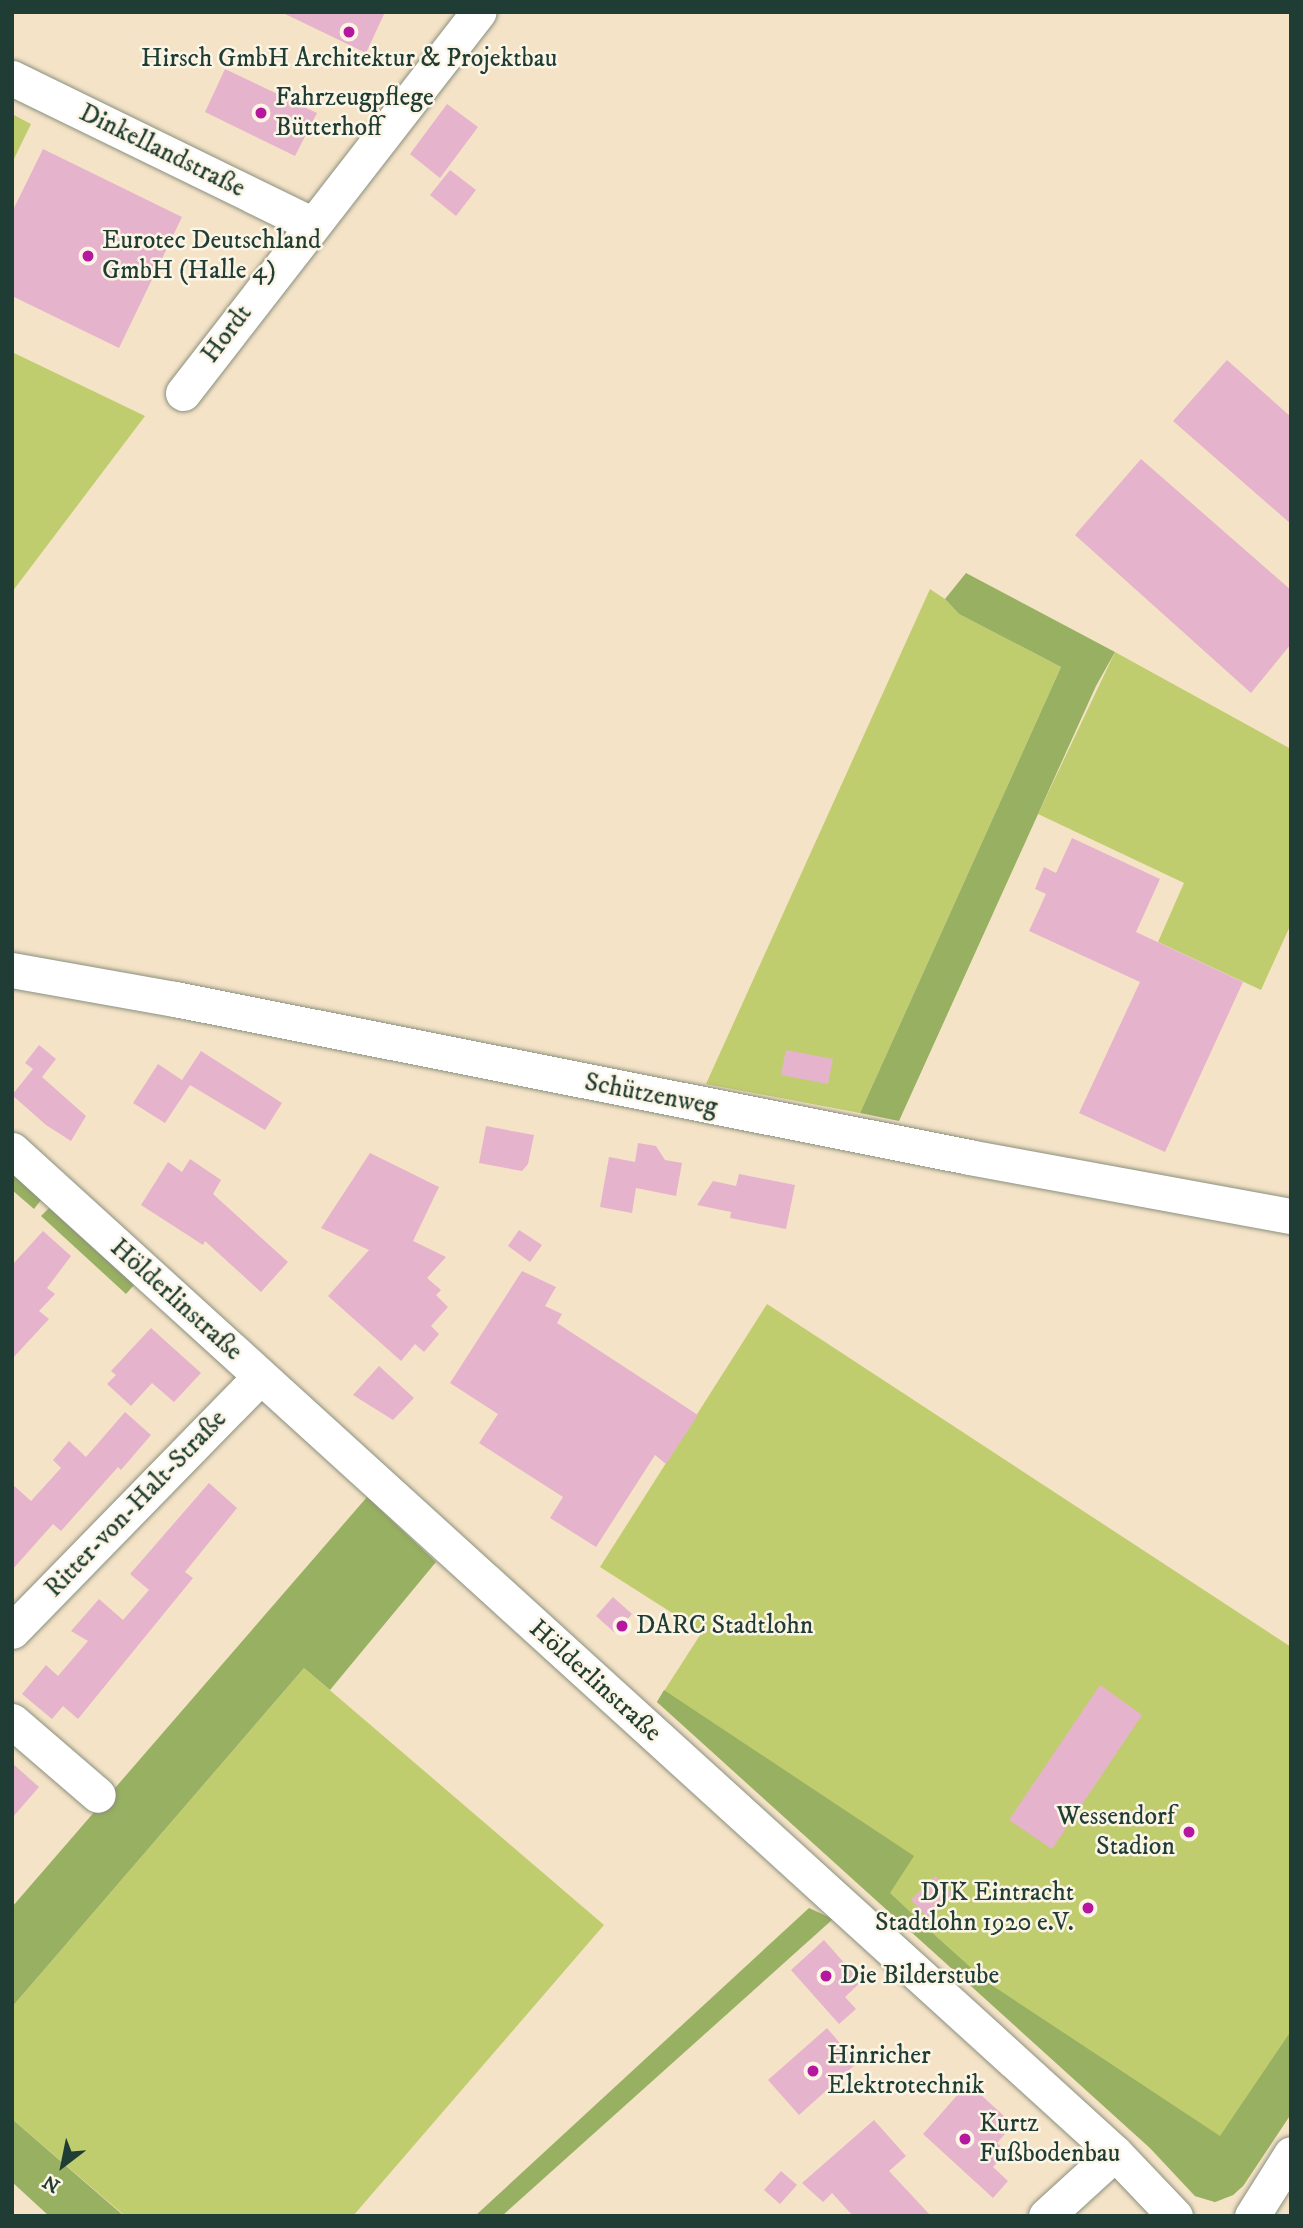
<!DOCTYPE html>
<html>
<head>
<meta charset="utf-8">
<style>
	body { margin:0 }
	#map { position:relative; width:1303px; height:2228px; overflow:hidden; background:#f5e3c8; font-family:"IM FELL DW Pica",serif }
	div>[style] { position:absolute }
	.green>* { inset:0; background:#c0cd6e }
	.forest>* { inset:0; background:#98b061 }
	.building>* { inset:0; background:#e5b3cc }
	.roads { filter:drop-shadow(0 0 2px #8a907e) drop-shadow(0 0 2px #8a907e) }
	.minor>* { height:35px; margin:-17.5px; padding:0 17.5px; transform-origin:17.5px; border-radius:17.5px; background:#fff }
	.dots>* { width:19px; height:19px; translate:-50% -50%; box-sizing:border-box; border:4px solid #fcf5e5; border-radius:50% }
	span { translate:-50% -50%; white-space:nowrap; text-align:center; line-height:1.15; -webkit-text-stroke:5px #fcf5e5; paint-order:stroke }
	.poi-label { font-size:26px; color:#1f3d34 }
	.left { translate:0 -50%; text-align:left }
	.right { translate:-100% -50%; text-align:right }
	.street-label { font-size:26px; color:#1f3d34 }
	.frame { position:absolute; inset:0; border:14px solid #1f3d34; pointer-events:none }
	.north { position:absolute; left:28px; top:2130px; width:70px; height:70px; -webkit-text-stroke:5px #fcf5e5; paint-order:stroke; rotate:212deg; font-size:19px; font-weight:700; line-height:28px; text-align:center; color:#1f3d34 }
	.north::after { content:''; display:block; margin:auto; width:24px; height:32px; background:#1f3d34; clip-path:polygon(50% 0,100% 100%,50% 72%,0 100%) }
</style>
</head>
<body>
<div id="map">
	<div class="green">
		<i style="clip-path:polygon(12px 114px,31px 124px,12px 163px)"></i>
		<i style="clip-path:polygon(12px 352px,145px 416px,12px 592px)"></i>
		<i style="clip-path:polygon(930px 589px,945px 599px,959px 614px,1061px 667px,860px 1113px,706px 1084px)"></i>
		<i style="clip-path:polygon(1115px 652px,1291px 749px,1291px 924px,1261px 990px,1158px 942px,1184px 883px,1038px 814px)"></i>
		<i style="clip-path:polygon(767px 1304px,1291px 1647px,1291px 2114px,1243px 2186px,1233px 2195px,1215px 2202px,1195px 2196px,1150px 2148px,657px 1702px,702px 1632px,600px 1567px)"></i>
		<i style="clip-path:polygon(304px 1668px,604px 1925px,353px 2216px,125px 2216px,12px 2119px,12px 2007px)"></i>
	</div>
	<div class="forest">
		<i style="clip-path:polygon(966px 573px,1115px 652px,1096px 686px,899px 1121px,860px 1113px,1061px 667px,959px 614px,945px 599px)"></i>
		<i style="clip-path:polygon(12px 1174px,41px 1200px,34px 1209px,12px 1190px)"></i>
		<i style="clip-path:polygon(49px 1208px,134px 1285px,126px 1294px,41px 1216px)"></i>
		<i style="clip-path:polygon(367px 1497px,436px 1562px,330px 1690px,304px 1668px,12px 2007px,12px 1907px)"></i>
		<i style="clip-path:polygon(664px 1690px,914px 1856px,890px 1893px,939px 1939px,987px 1982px,1220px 2136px,1291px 2031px,1291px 2114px,1243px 2186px,1233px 2195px,1215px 2202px,1195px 2196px,1150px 2148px,657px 1702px)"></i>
		<i style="clip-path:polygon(809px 1908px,833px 1919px,502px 2216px,475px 2216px)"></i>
		<i style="clip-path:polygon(12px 2119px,124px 2216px,49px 2216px,12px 2182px)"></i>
	</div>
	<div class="building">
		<i style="clip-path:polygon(281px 12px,385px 12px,366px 53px)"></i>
		<i style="clip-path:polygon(225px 69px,317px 113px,295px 156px,205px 112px)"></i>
		<i style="clip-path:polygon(447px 104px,478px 127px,440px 178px,410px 154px)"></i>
		<i style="clip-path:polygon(43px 149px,182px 217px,119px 348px,12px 296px,12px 212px)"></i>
		<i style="clip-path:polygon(450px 170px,476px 190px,456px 216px,430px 195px)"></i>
		<i style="clip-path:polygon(1227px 360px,1291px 417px,1291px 524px,1173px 421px)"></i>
		<i style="clip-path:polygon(1141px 459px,1291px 590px,1291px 644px,1251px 693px,1075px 535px)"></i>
		<i style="clip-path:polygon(1072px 838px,1160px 879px,1136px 932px,1243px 982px,1165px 1152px,1079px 1113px,1140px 982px,1029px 931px,1046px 894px,1035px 889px,1044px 867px,1056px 873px)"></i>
		<i style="clip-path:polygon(39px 1045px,56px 1059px,42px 1077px,86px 1116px,71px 1141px,46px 1125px,12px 1095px,33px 1069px,25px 1063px)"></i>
		<i style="clip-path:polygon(786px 1050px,833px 1059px,828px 1084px,781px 1075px)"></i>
		<i style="clip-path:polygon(201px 1051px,282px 1103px,265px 1130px,190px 1085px,165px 1123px,133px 1103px,158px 1064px,182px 1080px)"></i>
		<i style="clip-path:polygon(486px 1126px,534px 1135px,528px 1164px,522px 1171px,479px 1163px)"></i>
		<i style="clip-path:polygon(638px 1143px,656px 1146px,665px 1160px,682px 1163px,676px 1196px,636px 1188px,632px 1213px,600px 1207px,609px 1157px,635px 1162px)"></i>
		<i style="clip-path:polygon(370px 1153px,439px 1187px,413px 1241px,446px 1257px,427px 1278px,441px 1290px,436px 1295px,448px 1307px,431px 1326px,439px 1334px,424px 1352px,415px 1344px,401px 1361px,328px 1296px,369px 1250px,321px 1228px)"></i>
		<i style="clip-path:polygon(190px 1159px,221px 1180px,213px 1194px,288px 1262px,261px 1292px,205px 1241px,203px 1245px,141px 1205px,168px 1162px,182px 1172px)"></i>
		<i style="clip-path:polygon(739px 1174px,795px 1185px,786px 1229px,730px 1218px,731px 1212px,697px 1205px,713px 1181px,736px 1186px)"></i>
		<i style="clip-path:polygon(519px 1230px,542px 1245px,530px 1262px,508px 1246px)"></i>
		<i style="clip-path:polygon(43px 1231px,71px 1256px,47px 1288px,55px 1294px,39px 1311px,49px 1319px,12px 1359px,12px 1265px)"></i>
		<i style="clip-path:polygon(522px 1271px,556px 1287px,545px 1306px,562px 1314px,557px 1323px,698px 1415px,666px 1464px,655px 1455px,596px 1547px,550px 1518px,563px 1497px,479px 1443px,498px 1414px,450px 1383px)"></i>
		<i style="clip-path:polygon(151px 1328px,201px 1373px,174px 1402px,152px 1383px,131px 1406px,107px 1384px,116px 1375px,111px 1371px)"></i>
		<i style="clip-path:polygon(379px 1366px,414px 1398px,393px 1420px,353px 1395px)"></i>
		<i style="clip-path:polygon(125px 1412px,151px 1435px,121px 1470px,118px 1467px,61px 1531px,53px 1524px,12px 1570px,12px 1484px,31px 1501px,61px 1468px,53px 1460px,69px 1441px,86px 1457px)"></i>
		<i style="clip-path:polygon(209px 1483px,237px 1508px,185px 1572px,193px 1578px,78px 1719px,63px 1706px,52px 1719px,22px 1694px,46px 1665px,58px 1676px,88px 1641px,71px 1631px,99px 1599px,123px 1620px,149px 1590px,130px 1574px)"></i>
		<i style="clip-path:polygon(613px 1597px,632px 1614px,615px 1633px,596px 1616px)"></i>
		<i style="clip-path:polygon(1100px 1685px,1142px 1715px,1052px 1849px,1009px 1820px)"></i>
		<i style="clip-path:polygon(12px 1763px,39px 1787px,12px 1818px)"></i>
		<i style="clip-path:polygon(935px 1876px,953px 1894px,930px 1919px,911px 1900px)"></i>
		<i style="clip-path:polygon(824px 1940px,861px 1982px,845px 1997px,856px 2009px,839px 2024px,791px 1970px)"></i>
		<i style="clip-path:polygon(827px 2028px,857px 2063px,799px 2115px,768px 2080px)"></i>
		<i style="clip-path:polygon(968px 2083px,1004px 2116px,996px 2126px,1005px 2134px,997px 2143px,1007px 2152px,993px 2167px,1008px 2181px,993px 2198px,923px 2134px)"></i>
		<i style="clip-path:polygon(874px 2120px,906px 2156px,889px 2171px,931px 2216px,853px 2216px,832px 2193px,823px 2202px,802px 2183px)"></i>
		<i style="clip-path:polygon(781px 2171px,797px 2185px,780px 2204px,764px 2190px)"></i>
	</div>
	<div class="roads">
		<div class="minor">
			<i style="left:12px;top:78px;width:334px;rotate:26deg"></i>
			<i style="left:183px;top:393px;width:482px;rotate:-52.2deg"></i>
			<i style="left:12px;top:970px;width:166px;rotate:10.1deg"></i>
			<i style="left:175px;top:999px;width:810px;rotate:11.25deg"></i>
			<i style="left:969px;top:1157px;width:327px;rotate:10.4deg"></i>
			<i style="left:12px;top:1150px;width:1491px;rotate:42.28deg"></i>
			<i style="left:1115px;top:2153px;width:87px;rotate:46.4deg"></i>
			<i style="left:12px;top:1631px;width:355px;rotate:-45.7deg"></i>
			<i style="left:12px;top:1721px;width:113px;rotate:40.7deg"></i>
			<i style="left:1046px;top:2216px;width:93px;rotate:-42.4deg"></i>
			<i style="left:1252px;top:2216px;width:73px;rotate:-57.8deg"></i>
		</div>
	</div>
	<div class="dots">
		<i style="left:349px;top:32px;background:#b5179e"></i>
		<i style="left:261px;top:113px;background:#b5179e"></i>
		<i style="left:88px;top:256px;background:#b5179e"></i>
		<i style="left:622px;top:1626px;background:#b5179e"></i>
		<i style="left:1189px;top:1832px;background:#b5179e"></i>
		<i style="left:1088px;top:1908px;background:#b5179e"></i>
		<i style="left:826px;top:1976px;background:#b5179e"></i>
		<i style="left:813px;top:2071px;background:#b5179e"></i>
		<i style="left:965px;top:2139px;background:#b5179e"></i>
	</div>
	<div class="poi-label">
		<span style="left:349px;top:59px">Hirsch GmbH Architektur &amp; Projektbau</span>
		<span class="left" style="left:275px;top:113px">Fahrzeugpflege<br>Bütterhoff</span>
		<span class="left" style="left:102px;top:256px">Eurotec Deutschland<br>GmbH (Halle 4)</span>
		<span class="left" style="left:636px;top:1626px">DARC Stadtlohn</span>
		<span class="right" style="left:1175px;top:1832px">Wessendorf<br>Stadion</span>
		<span class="right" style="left:1074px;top:1908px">DJK Eintracht<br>Stadtlohn 1920 e.V.</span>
		<span class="left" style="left:840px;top:1976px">Die Bilderstube</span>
		<span class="left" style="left:827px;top:2071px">Hinricher<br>Elektrotechnik</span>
		<span class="left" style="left:979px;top:2139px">Kurtz<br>Fußbodenbau</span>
	</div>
	<div class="street-label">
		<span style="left:162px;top:151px;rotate:26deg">Dinkellandstraße</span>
		<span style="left:227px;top:334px;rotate:-53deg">Hordt</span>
		<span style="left:651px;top:1095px;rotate:11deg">Schützenweg</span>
		<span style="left:176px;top:1300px;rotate:42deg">Hölderlinstraße</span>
		<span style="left:136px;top:1504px;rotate:-46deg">Ritter-von-Halt-Straße</span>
		<span style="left:595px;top:1681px;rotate:42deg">Hölderlinstraße</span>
	</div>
	<div class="frame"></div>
	<div class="north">N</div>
</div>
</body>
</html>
